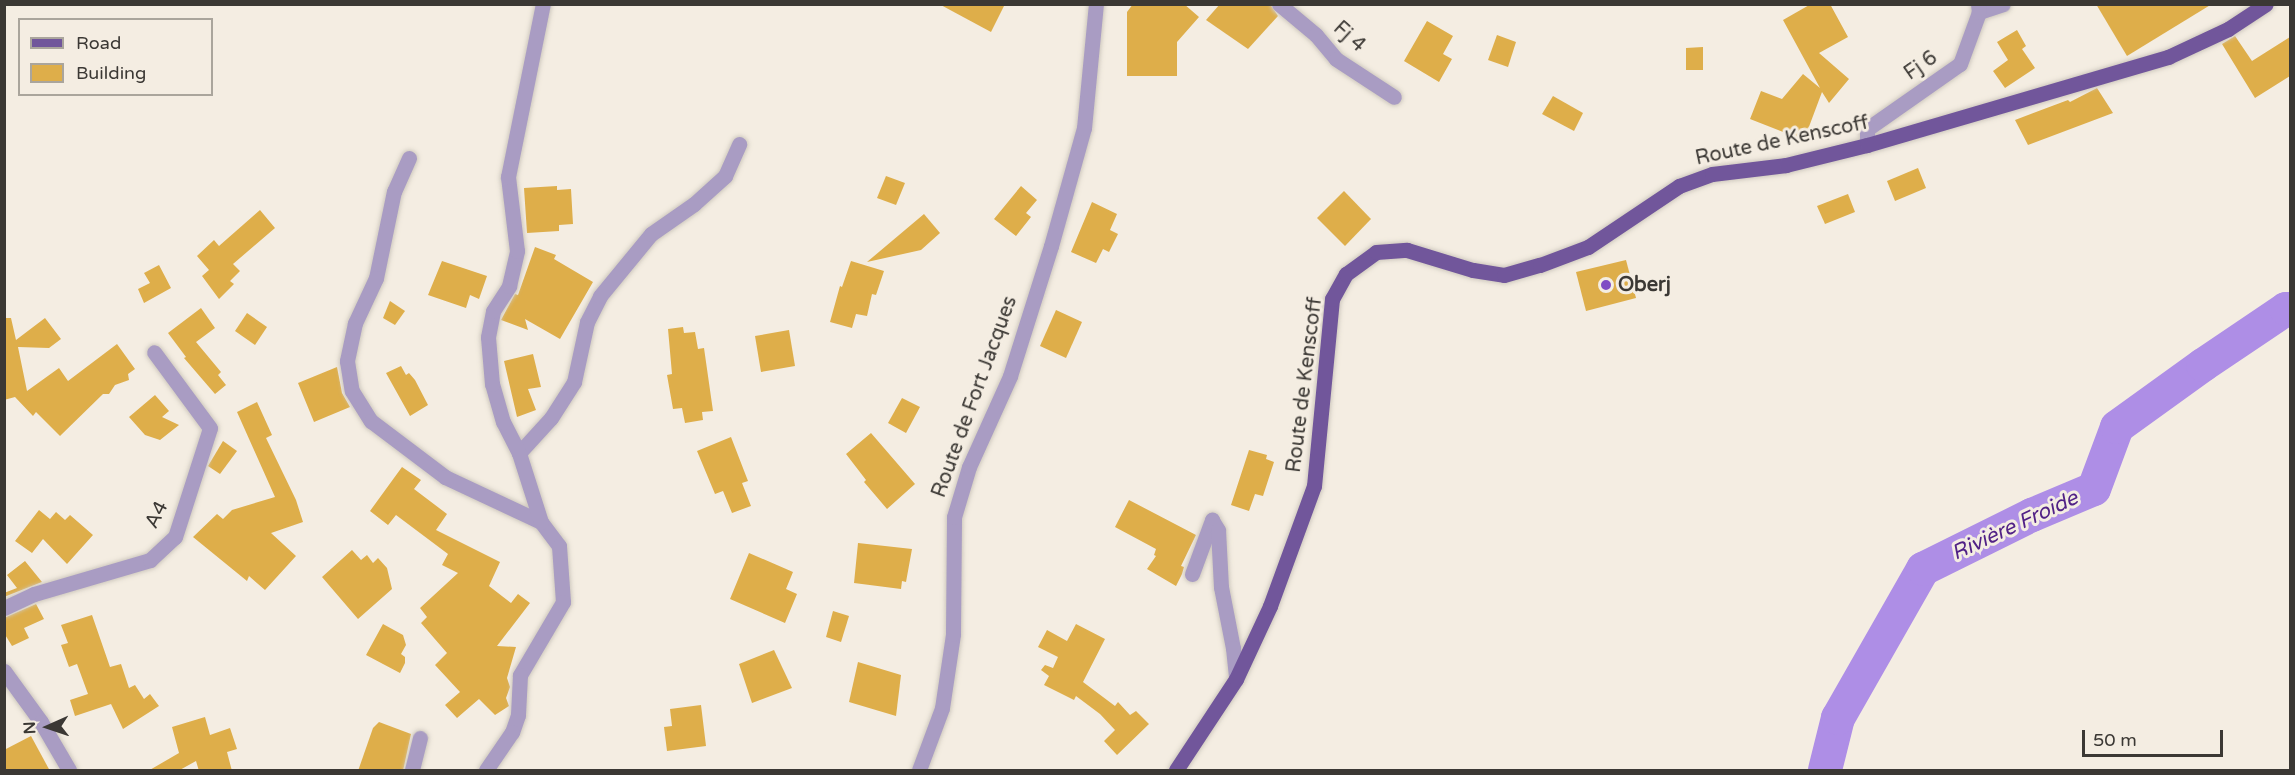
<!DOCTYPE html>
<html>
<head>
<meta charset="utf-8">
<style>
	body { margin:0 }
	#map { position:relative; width:2295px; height:775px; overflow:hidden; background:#f4ede2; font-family:"Varela Round",sans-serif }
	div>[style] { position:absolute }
	.river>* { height:34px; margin:-17px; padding:0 17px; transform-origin:17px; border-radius:17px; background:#ae8ee6 }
	.building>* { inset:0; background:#deae4a }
	.roads { filter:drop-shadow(0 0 2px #cfc9bf) drop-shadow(0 0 2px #cfc9bf) }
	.minor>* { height:15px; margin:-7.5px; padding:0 7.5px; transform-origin:7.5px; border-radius:7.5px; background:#a99cc3 }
	.major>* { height:15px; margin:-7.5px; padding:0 7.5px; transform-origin:7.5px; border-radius:7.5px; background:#71569b }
	.dots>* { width:16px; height:16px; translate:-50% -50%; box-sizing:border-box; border:3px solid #f4ede2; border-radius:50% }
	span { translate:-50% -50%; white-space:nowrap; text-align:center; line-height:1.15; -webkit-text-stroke:6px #f4ede2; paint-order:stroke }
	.street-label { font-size:20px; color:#3b3834 }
	.poi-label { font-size:20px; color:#3b3834; font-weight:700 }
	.left { translate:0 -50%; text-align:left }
	.water-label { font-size:21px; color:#512186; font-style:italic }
	.frame { position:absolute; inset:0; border:6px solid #3b3834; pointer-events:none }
	.legend { position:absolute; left:18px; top:18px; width:195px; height:78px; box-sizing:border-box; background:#f4ede2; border:2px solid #aaa59c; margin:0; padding:8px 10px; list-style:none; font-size:18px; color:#3b3834 }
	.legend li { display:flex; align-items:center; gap:12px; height:30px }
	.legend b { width:30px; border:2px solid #aaa59c }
	.north { position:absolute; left:18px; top:697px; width:60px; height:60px; -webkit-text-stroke:4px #f4ede2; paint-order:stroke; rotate:267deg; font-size:16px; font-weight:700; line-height:24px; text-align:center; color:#3b3834 }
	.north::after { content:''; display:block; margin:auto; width:21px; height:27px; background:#3b3834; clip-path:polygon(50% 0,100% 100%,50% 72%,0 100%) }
	.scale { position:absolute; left:2082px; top:730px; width:141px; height:27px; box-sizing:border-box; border:3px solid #3b3834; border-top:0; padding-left:8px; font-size:18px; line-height:21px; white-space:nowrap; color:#3b3834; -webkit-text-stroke:4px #f4ede2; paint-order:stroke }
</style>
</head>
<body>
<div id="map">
	<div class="river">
		<i style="left:1825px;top:770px;width:54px;rotate:-76deg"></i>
		<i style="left:1838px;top:718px;width:172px;rotate:-60.3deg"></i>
		<i style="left:1923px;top:569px;width:122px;rotate:-26.4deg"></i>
		<i style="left:2032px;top:515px;width:67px;rotate:-22.8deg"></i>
		<i style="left:2094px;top:489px;width:66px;rotate:-69.6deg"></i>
		<i style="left:2117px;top:427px;width:106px;rotate:-35.8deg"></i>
		<i style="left:2203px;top:365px;width:100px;rotate:-34deg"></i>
		<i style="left:2286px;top:309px;width:4px"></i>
	</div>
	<div class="building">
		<i style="clip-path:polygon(939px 4px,1005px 4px,991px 32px)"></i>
		<i style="clip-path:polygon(1133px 4px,1184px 4px,1199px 17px,1177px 42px,1177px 76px,1127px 76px,1127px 12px)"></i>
		<i style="clip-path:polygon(1220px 4px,1270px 4px,1278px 16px,1248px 49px,1206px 20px)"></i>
		<i style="clip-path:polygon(1811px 4px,1830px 4px,1848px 37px,1819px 53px,1849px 79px,1829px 103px,1822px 92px,1804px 140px,1750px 119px,1761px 91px,1782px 99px,1803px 74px,1820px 88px,1783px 20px)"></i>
		<i style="clip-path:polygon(2096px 4px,2212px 4px,2127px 56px)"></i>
		<i style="clip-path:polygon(1427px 21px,1453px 36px,1443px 54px,1452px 59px,1439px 82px,1404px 61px)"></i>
		<i style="clip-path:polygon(2017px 30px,2026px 46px,2022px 49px,2035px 68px,2005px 88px,1993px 71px,2008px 60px,1997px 42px)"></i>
		<i style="clip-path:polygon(1497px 35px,1516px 42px,1508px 67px,1488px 60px)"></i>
		<i style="clip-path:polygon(2235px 36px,2252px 61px,2290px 37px,2290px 76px,2255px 98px,2222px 44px)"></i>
		<i style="clip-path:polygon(1703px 47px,1703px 70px,1686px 70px,1686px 48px)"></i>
		<i style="clip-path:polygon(2097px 88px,2113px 113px,2028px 145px,2015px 120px,2068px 100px,2070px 102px)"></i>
		<i style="clip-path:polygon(1553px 96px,1583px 113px,1574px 131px,1542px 114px)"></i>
		<i style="clip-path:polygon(1918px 168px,1926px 188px,1895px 201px,1887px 181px)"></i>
		<i style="clip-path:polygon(886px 176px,905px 183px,896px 205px,877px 198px)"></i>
		<i style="clip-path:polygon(557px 186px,557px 190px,571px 189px,573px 224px,559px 225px,559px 231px,527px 233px,524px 188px)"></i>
		<i style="clip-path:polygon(1021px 186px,1037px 200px,1026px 213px,1031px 217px,1016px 236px,994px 219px)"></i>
		<i style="clip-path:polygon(1344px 191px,1371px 219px,1345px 246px,1317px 218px)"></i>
		<i style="clip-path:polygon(1848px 194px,1855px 212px,1825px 224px,1817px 206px)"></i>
		<i style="clip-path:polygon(1092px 202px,1117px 214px,1110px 230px,1118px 234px,1109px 252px,1103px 249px,1096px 263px,1071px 252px)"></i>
		<i style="clip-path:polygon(260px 210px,275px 228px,233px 264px,240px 271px,230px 281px,234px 284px,219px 299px,202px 276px,209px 270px,197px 256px,214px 240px,219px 246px)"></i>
		<i style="clip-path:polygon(924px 214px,940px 233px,921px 250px,867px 262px)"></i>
		<i style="clip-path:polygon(535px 247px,556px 255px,554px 259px,593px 282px,560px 339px,525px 319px,528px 330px,501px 320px,515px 294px,518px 295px)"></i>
		<i style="clip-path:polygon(1626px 260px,1636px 298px,1586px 311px,1576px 272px)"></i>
		<i style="clip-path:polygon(442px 261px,487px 276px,479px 299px,470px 295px,466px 308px,428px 295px)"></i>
		<i style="clip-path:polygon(851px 261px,884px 271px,876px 295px,872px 294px,867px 316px,856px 314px,852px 328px,830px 322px,840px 286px,842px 287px)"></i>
		<i style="clip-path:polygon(159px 265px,171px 288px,144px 303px,138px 289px,150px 283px,144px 273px)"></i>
		<i style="clip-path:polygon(390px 301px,405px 311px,395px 325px,383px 318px)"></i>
		<i style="clip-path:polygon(201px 308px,215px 328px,196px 342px,221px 372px,218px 375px,226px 385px,215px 394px,184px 358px,186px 357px,168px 333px)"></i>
		<i style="clip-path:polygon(1056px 310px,1082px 322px,1066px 358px,1040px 346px)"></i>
		<i style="clip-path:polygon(247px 313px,267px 327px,255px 345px,235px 331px)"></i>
		<i style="clip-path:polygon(4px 318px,11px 318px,16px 340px,45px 318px,61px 339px,49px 348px,18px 347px,27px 391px,59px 368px,68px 381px,117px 344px,135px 369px,128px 374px,129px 380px,115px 385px,109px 394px,103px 394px,60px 436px,36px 412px,33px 416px,15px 397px,4px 400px)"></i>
		<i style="clip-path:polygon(683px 327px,684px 333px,695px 332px,698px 349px,704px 348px,713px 411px,702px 412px,703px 420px,685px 423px,682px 408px,673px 409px,667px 375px,672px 374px,668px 329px)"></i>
		<i style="clip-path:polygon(789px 330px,795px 366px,761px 372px,755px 336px)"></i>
		<i style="clip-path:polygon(533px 354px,541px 387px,528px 389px,536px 410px,517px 417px,504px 361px)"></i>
		<i style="clip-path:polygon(401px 366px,406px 375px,409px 373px,415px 380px,428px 405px,410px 416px,386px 373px)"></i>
		<i style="clip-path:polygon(337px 367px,342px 393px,350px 407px,314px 422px,298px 383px)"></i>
		<i style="clip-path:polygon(155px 395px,169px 411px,162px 417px,179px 425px,160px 440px,145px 435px,129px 417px)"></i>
		<i style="clip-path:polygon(902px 398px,920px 407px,906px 433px,888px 423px)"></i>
		<i style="clip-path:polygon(257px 402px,272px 435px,266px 438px,296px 500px,303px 522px,271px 533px,296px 556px,265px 590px,249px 576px,247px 581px,193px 537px,217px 514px,223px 519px,232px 510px,275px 497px,237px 412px)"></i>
		<i style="clip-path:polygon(871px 433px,915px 484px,887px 509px,864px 482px,866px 480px,846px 454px)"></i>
		<i style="clip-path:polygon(731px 437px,748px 481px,742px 483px,751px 506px,732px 513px,723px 491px,715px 494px,697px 451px)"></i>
		<i style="clip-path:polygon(223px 441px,237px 451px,220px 474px,208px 466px)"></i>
		<i style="clip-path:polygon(1249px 450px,1267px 455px,1266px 459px,1274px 462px,1263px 496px,1255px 494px,1249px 511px,1231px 505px)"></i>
		<i style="clip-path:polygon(402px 467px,421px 480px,414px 489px,447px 514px,436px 530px,500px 562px,489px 586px,511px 603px,518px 594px,530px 603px,497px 646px,516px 647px,507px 678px,510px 687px,506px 698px,509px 706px,495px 715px,479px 699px,457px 718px,445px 705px,460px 692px,435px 665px,447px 653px,421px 623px,427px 617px,420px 608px,458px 573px,442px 565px,448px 554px,396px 515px,388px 525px,370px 511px)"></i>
		<i style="clip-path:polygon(1129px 500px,1196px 535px,1181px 566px,1184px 567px,1182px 574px,1176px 586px,1147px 569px,1156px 556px,1154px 555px,1156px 549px,1115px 527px)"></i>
		<i style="clip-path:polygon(39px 510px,50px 519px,56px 512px,65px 520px,70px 515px,93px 535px,67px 564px,43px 539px,32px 553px,15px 541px)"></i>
		<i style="clip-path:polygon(858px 543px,912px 549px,906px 582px,902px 581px,901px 589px,854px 583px)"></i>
		<i style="clip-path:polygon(352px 550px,361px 560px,367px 555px,373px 563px,378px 558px,387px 568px,392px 589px,358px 619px,322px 577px)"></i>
		<i style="clip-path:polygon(749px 553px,793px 572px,786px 589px,797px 594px,785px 623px,730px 599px)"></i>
		<i style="clip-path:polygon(25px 561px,42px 582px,4px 597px,4px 593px,17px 588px,7px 575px)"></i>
		<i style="clip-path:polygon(36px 604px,44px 619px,24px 628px,29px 638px,12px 646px,4px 633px,4px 618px)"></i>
		<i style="clip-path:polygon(833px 611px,849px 616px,841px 642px,826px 637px)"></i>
		<i style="clip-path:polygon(92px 615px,110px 667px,121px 664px,129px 688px,135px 685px,144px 699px,150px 694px,159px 706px,123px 729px,111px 704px,75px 716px,70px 700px,88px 694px,77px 664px,69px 667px,61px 645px,68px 643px,61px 625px)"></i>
		<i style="clip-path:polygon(383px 624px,403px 635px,406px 645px,401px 654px,405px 657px,405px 663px,400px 673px,366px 655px)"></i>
		<i style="clip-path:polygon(1076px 624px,1105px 639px,1083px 682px,1115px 706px,1118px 702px,1130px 715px,1136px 711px,1149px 724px,1117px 755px,1104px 741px,1115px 730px,1100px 714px,1076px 696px,1074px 700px,1044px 685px,1049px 676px,1041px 670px,1045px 665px,1053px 668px,1058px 657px,1038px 647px,1047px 630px,1067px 641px)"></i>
		<i style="clip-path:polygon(774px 650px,792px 688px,752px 703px,739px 664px)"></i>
		<i style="clip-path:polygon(858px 662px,901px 675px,896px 716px,849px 702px)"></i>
		<i style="clip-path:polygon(701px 705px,706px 746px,667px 751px,664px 727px,672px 726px,670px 709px)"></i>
		<i style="clip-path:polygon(205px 717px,210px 735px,230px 728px,237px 749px,227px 752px,232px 771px,199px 771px,196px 761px,178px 771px,148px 771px,179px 753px,172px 727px)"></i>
		<i style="clip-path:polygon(379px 722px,411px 734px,403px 771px,358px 771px,373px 728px)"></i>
		<i style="clip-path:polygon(31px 736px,50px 771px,4px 771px,4px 750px)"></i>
	</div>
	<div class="roads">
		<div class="minor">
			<i style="left:1279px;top:4px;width:48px;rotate:40deg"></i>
			<i style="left:1316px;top:35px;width:31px;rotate:50deg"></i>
			<i style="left:1336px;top:59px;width:69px;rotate:33.2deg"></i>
			<i style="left:1979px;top:12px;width:25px;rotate:-18deg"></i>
			<i style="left:1867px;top:145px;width:16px;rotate:-90deg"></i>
			<i style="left:1867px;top:129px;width:113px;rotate:-35deg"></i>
			<i style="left:1960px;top:64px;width:55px;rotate:-69.9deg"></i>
			<i style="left:1979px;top:12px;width:8px;rotate:-97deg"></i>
			<i style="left:409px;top:158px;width:36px;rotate:114deg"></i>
			<i style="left:394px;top:191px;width:89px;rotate:101.7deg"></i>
			<i style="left:376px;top:278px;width:50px;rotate:115deg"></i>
			<i style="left:355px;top:323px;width:39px;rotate:102deg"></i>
			<i style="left:347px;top:361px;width:30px;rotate:81deg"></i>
			<i style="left:352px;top:391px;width:36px;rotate:58deg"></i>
			<i style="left:371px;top:421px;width:93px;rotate:37.1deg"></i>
			<i style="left:445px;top:477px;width:106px;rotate:25.1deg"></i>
			<i style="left:541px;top:522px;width:30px;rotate:53deg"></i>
			<i style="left:559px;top:546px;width:56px;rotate:85.9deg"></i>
			<i style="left:563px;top:602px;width:85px;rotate:120.5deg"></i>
			<i style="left:520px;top:675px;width:40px;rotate:92.9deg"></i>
			<i style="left:518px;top:715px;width:18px;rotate:109deg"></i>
			<i style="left:512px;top:732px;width:46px;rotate:124.4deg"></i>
			<i style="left:519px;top:453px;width:47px;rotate:-47.6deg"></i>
			<i style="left:551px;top:418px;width:43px;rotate:-57.4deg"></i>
			<i style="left:574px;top:382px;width:61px;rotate:-77.8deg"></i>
			<i style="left:587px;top:322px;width:29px;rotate:-63deg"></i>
			<i style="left:600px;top:296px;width:80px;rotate:-50.6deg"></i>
			<i style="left:651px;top:234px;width:52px;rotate:-34.9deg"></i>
			<i style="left:694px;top:204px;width:42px;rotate:-42.1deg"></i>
			<i style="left:725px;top:176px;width:35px;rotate:-66deg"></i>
			<i style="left:541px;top:522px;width:72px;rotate:-107.7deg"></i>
			<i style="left:519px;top:453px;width:35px;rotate:-117deg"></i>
			<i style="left:503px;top:422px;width:40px;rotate:-106deg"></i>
			<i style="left:492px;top:384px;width:47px;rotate:-94.9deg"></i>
			<i style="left:488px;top:337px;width:26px;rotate:-79deg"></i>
			<i style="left:493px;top:311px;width:30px;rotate:-57deg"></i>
			<i style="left:509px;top:286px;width:36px;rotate:-77deg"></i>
			<i style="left:517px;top:251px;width:75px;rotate:-96.9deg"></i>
			<i style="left:508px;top:177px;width:177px;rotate:-78.6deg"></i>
			<i style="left:1192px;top:574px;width:58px;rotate:-69.7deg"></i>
			<i style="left:1212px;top:520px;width:12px;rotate:59deg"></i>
			<i style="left:1218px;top:530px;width:57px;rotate:87deg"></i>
			<i style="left:1221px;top:587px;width:62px;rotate:78.9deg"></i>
			<i style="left:1233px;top:648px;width:31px;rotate:84deg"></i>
			<i style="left:4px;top:608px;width:33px;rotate:-25deg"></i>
			<i style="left:34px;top:594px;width:121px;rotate:-16.3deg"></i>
			<i style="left:150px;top:560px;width:34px;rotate:-43deg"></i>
			<i style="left:175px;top:537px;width:114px;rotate:-72.2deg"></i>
			<i style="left:210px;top:428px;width:94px;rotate:-126.4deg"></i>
			<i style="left:4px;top:671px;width:63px;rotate:54deg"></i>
			<i style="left:41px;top:722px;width:56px;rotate:59.7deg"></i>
			<i style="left:412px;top:770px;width:33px;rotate:-76deg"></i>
			<i style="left:919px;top:770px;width:66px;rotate:-69.6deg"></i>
			<i style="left:942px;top:708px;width:75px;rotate:-81.5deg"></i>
			<i style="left:953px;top:634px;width:117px;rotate:-89.5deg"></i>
			<i style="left:954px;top:517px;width:52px;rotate:-73.3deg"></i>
			<i style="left:969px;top:467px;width:100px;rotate:-65.7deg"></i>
			<i style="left:1010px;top:376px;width:136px;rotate:-72.5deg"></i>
			<i style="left:1051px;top:246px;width:123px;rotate:-74.4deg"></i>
			<i style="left:1084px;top:128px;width:125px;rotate:-84.5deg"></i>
		</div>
		<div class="major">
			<i style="left:1176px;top:770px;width:109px;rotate:-56.6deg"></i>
			<i style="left:1236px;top:679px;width:81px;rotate:-65deg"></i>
			<i style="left:1270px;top:606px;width:128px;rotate:-69.9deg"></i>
			<i style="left:1314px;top:486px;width:188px;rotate:-84.5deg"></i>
			<i style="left:1332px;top:299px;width:29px;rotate:-61deg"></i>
			<i style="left:1346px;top:274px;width:37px;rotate:-36deg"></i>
			<i style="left:1376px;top:252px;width:31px;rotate:-4deg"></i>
			<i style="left:1407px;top:250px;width:69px;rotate:16.9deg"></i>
			<i style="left:1473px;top:270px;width:31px;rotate:9deg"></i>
			<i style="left:1504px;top:275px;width:37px;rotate:-16deg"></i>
			<i style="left:1540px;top:265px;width:51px;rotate:-20.6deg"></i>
			<i style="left:1588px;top:247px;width:110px;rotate:-33.8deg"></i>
			<i style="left:1679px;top:186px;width:35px;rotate:-20deg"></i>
			<i style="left:1712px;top:174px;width:75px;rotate:-6.9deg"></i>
			<i style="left:1786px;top:165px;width:83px;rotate:-13.9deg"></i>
			<i style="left:1867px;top:145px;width:314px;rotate:-16.3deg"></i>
			<i style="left:2168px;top:57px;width:66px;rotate:-25deg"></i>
			<i style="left:2228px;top:29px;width:45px;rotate:-33.3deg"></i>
		</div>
	</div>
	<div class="dots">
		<i style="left:1606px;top:285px;background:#7f4cc4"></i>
	</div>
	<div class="street-label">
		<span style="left:1349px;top:37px;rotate:42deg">Fj 4</span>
		<span style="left:1921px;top:66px;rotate:-35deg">Fj 6</span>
		<span style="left:1782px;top:141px;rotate:-12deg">Route de Kenscoff</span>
		<span style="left:1305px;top:385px;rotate:-83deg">Route de Kenscoff</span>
		<span style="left:975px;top:397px;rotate:-70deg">Route de Fort Jacques</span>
		<span style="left:157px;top:515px;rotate:-63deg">A4</span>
	</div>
	<div class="poi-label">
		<span class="left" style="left:1618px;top:285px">Oberj</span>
	</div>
	<div class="water-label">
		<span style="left:2015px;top:526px;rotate:-25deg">Rivière Froide</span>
	</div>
	<div class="frame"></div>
	<ul class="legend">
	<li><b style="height:8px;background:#71569b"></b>Road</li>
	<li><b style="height:16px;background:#deae4a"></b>Building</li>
	</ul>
	<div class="north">N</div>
	<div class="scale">50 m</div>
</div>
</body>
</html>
